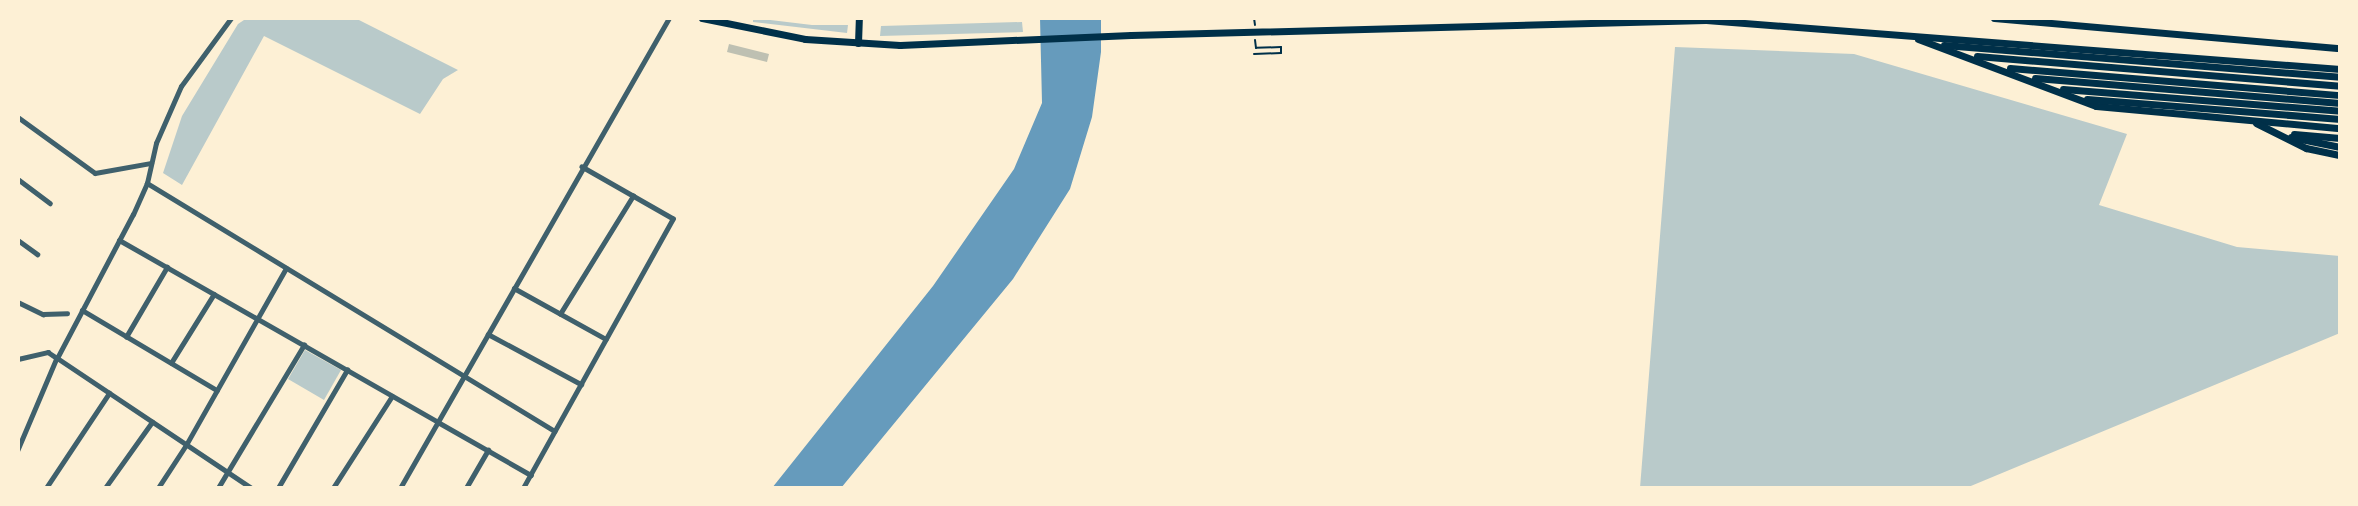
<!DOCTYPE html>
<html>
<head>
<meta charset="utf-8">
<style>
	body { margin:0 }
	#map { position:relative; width:2358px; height:506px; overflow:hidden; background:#fdf0d5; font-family:"Noto Serif",serif }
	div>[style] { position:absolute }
	.green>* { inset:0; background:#b9caca }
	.water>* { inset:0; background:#669bbc }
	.building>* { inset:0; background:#bec0b2 }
	.path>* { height:2px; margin:-1px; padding:0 1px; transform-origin:1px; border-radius:1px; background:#003049 }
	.minor>* { height:4.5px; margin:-2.25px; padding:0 2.25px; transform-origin:2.25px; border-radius:2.25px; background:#3f606c }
	.tertiary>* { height:5px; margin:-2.5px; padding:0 2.5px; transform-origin:2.5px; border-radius:2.5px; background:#3f606c }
	.primary>* { height:7px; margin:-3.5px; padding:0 3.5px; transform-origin:3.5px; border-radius:3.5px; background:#003049 }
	span { translate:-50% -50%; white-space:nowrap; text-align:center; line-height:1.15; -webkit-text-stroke:6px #fdf0d5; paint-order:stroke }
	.frame { position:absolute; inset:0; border:20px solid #fdf0d5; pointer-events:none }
</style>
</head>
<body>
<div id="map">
	<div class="green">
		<i style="clip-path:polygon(247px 18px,355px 18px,458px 70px,443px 79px,420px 114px,264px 36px,182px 185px,163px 173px,182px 116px,238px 24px)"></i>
		<i style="clip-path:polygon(753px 18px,812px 25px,848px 25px,847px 33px,753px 22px)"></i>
		<i style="clip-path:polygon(1022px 22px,1023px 32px,880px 36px,881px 26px)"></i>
		<i style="clip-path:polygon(1675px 47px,1854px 54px,2127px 134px,2099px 205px,2237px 247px,2340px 256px,2340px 333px,1966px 488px,1640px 488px)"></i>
		<i style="clip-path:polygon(305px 350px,341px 370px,324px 400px,288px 379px)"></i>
	</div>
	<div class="water">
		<i style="clip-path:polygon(1040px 18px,1101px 18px,1101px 52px,1092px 117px,1070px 189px,1013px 279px,841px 488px,772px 488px,933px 286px,1014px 169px,1042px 103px)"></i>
	</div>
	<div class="building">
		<i style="clip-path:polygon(729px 44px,769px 54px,767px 62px,727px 52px)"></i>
	</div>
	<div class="path">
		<i style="left:1254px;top:18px;width:7px;rotate:82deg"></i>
		<i style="left:1254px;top:54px;width:27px;rotate:-2deg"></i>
		<i style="left:1281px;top:53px;width:6px;rotate:-90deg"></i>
		<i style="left:1281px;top:47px;width:25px;rotate:178deg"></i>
		<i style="left:1256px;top:48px;width:8px;rotate:-97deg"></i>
	</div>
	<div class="minor">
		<i style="left:18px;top:117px;width:95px;rotate:36deg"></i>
		<i style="left:95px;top:173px;width:57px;rotate:-10.1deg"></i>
		<i style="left:18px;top:179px;width:40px;rotate:37deg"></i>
		<i style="left:147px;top:183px;width:477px;rotate:31.3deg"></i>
		<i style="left:18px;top:240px;width:24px;rotate:36deg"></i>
		<i style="left:514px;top:288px;width:105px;rotate:29deg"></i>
		<i style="left:18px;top:302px;width:28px;rotate:26deg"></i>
		<i style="left:43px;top:314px;width:24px;rotate:-2deg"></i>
		<i style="left:82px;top:310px;width:157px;rotate:30.7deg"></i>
		<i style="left:560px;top:314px;width:139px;rotate:-58.3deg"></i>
		<i style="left:488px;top:334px;width:106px;rotate:28.3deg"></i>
		<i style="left:126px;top:337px;width:81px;rotate:-59.6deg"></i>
		<i style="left:18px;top:359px;width:31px;rotate:-13deg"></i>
		<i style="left:48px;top:352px;width:11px;rotate:34deg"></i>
		<i style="left:57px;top:358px;width:100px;rotate:113deg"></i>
		<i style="left:171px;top:363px;width:81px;rotate:-58.1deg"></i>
		<i style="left:438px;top:422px;width:107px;rotate:29.7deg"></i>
		<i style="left:46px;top:488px;width:114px;rotate:-56.4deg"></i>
		<i style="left:105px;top:488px;width:81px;rotate:-54.5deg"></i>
		<i style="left:158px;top:488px;width:51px;rotate:-56.9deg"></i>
		<i style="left:186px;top:445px;width:203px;rotate:-60.5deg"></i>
		<i style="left:218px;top:488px;width:167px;rotate:-59deg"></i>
		<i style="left:278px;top:488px;width:137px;rotate:-59.7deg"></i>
		<i style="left:333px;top:488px;width:109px;rotate:-57.3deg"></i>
		<i style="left:466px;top:488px;width:44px;rotate:-59.9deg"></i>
		<i style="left:523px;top:488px;width:308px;rotate:-60.9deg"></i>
		<i style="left:673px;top:219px;width:105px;rotate:-150.3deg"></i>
	</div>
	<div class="tertiary">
		<i style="left:231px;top:18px;width:84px;rotate:126.3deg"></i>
		<i style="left:181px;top:86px;width:62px;rotate:113.7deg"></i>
		<i style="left:156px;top:143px;width:41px;rotate:102.7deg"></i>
		<i style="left:147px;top:183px;width:34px;rotate:114deg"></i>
		<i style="left:133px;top:214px;width:163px;rotate:117.8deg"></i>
		<i style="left:57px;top:358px;width:234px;rotate:33.8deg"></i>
		<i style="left:119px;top:240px;width:367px;rotate:29.7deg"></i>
		<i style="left:400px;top:488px;width:542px;rotate:-60.22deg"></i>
	</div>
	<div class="primary">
		<i style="left:702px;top:18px;width:105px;rotate:11.5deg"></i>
		<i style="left:805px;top:39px;width:95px;rotate:3.6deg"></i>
		<i style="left:900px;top:45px;width:231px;rotate:-2.5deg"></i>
		<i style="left:1131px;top:35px;width:575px;rotate:-1.49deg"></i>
		<i style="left:1706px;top:20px;width:636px;rotate:4.42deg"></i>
		<i style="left:1994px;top:18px;width:347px;rotate:5deg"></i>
		<i style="left:1918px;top:39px;width:190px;rotate:20.6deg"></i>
		<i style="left:2096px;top:106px;width:245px;rotate:5.2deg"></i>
		<i style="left:858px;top:43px;width:25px;rotate:-88deg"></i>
		<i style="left:1944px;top:45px;width:397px;rotate:4.6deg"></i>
		<i style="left:1977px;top:56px;width:364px;rotate:4.7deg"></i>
		<i style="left:2010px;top:68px;width:331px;rotate:4.7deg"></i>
		<i style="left:2035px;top:78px;width:306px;rotate:4.7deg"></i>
		<i style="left:2063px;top:89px;width:278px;rotate:4.5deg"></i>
		<i style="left:2087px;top:99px;width:254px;rotate:4.5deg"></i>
		<i style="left:2256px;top:123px;width:56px;rotate:26.6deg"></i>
		<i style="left:2306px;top:148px;width:35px;rotate:12deg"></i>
		<i style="left:2294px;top:134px;width:46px;rotate:5deg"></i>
		<i style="left:2291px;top:137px;width:50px;rotate:11.5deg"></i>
	</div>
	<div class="frame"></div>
</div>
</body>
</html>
